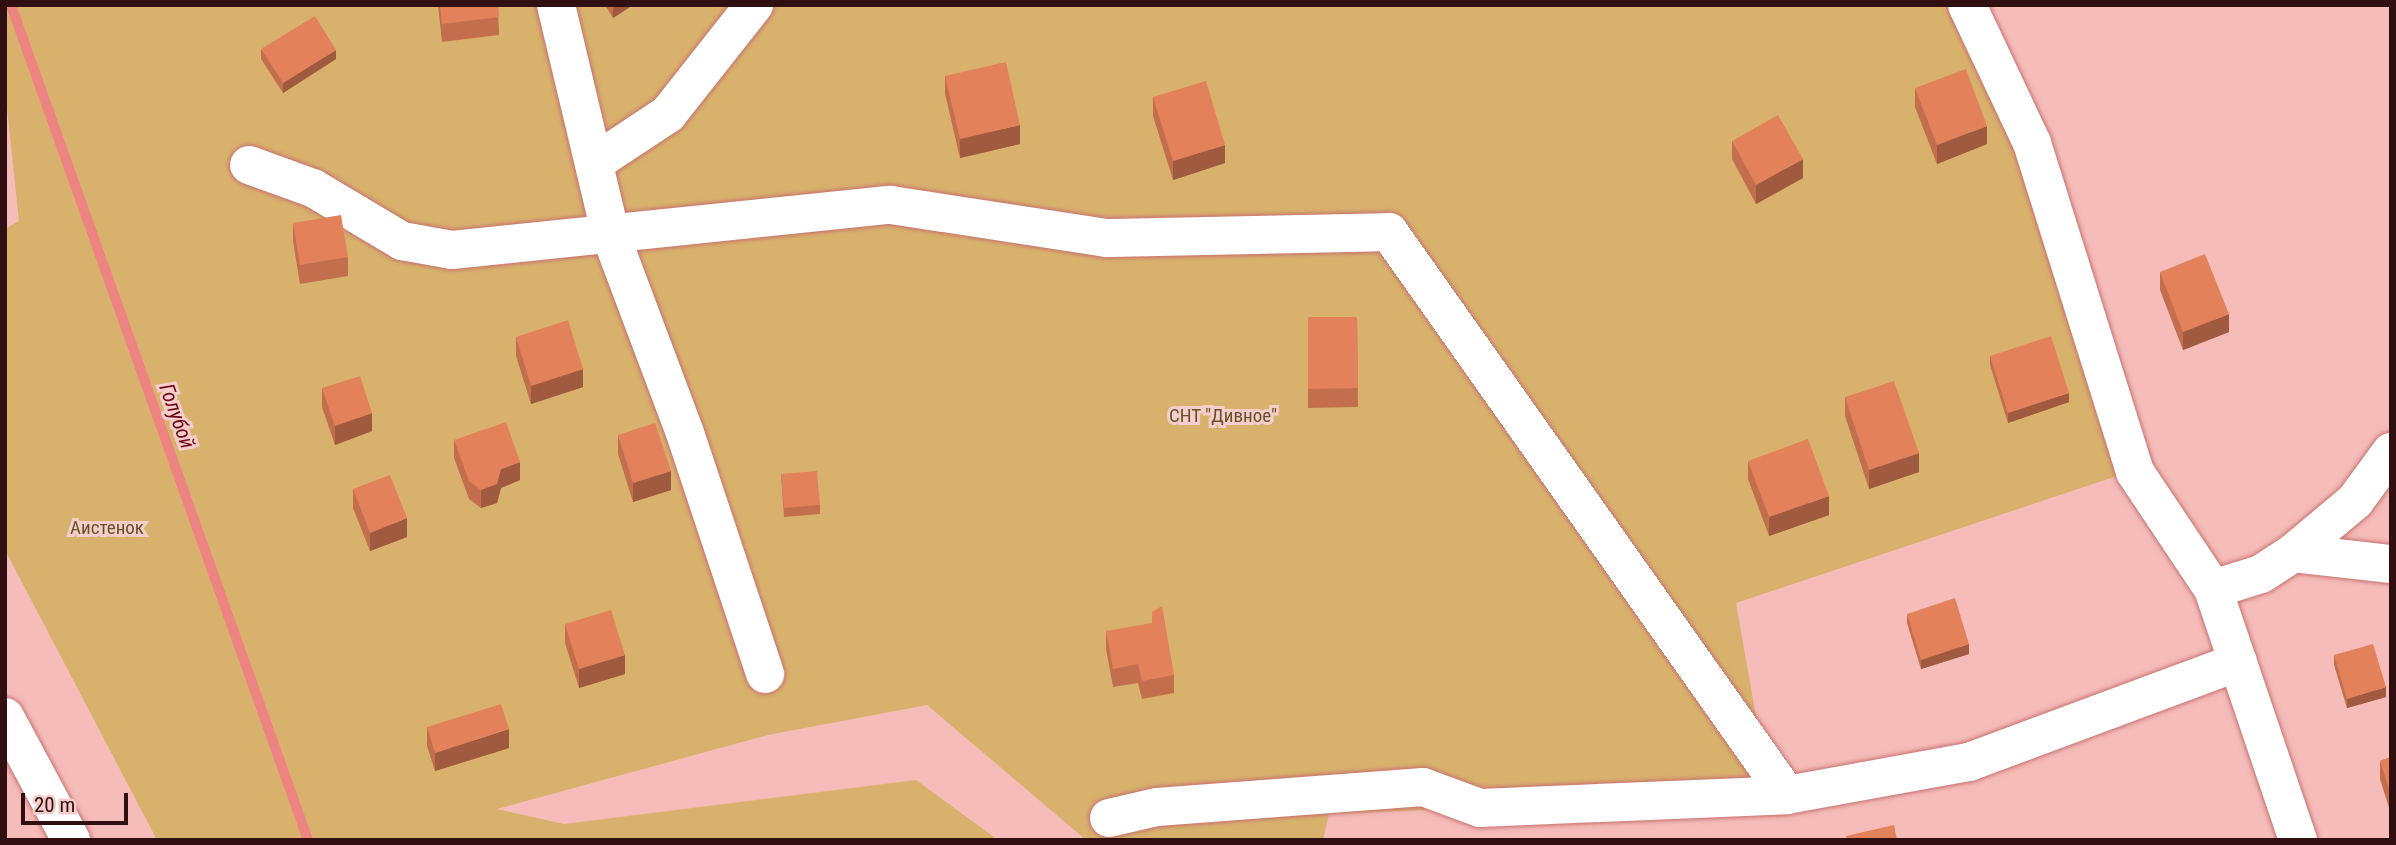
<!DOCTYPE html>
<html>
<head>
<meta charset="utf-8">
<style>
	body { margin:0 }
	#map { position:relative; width:2396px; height:845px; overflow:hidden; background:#f5bcb9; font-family:"Roboto Condensed",sans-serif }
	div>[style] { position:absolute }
	.green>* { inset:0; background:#d8b26c }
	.stream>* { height:10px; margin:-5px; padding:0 5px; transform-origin:5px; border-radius:5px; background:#ee8482 }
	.roads { filter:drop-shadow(0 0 2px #c8716f) drop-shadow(0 0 2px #c8716f) }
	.minor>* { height:38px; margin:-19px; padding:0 19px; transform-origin:19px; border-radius:19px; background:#fff }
	.wall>* { inset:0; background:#c36f4e }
	.shaded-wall>* { inset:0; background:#9f5a40 }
	.building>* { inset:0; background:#e3815b }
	span { translate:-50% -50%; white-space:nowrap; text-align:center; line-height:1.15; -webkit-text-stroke:6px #f5cecc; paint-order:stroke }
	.park-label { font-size:19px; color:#675128 }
	.water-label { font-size:21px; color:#6c0917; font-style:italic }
	.frame { position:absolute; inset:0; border:7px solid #310f10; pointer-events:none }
	.scale { position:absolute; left:21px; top:793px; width:107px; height:32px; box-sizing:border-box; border:4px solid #310f10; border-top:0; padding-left:9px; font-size:21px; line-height:24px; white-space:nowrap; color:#310f10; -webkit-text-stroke:5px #f5cecc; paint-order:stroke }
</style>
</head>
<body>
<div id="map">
	<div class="green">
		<i style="clip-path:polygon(5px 5px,1946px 5px,2016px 153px,2126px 473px,1736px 603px,1770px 796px,1329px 814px,1323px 840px,1086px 840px,927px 705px,768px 735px,497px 809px,564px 824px,916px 780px,998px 840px,157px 840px,5px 550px,5px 229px,19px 221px,5px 89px)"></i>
	</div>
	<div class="stream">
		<i style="left:11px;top:5px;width:886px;rotate:70.42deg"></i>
	</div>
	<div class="roads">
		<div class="minor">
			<i style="left:556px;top:5px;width:237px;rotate:76.6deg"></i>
			<i style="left:611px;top:236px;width:210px;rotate:69.4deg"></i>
			<i style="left:685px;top:433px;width:254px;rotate:71.6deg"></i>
			<i style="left:1967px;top:5px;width:153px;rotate:64.8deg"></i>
			<i style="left:2032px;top:143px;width:345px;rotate:72.6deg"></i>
			<i style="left:2135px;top:472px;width:141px;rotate:56.3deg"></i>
			<i style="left:2213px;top:589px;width:265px;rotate:71.3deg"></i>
			<i style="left:594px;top:163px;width:89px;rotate:-33.5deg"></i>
			<i style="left:668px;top:114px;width:139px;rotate:-51.7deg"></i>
			<i style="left:249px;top:165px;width:68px;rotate:19.8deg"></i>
			<i style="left:313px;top:188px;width:104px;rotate:30.8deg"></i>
			<i style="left:402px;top:241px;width:51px;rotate:10.2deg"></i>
			<i style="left:452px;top:250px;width:441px;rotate:-5.9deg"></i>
			<i style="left:891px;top:205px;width:218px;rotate:8.7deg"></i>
			<i style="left:1106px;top:238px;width:283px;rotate:-1.2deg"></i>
			<i style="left:1389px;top:232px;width:689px;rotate:54.74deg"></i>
			<i style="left:1787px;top:795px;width:185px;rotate:-10.3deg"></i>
			<i style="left:1969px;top:762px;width:287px;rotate:-20.4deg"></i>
			<i style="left:2293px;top:553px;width:81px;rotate:-40deg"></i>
			<i style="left:2355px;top:501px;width:61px;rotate:-53.7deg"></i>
			<i style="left:2213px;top:589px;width:50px;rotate:-17.4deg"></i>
			<i style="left:2261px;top:574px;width:38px;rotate:-33deg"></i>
			<i style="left:2293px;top:553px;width:99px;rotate:6.4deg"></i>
			<i style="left:5px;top:717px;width:140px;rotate:61.8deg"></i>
			<i style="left:1109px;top:818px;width:49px;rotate:-12.9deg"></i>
			<i style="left:1157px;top:807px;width:267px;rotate:-4.3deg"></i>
			<i style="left:1423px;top:787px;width:61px;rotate:20.2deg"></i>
			<i style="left:1480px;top:808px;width:307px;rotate:-2.4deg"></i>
		</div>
	</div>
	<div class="wall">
		<i style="clip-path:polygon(438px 5px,498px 5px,499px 35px,442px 42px)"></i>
		<i style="clip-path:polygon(605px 5px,633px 5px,613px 18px)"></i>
		<i style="clip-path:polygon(261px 49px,336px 59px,283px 93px,261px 59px)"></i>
		<i style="clip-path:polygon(945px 76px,1020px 144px,960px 158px,945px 94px)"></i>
		<i style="clip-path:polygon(1915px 88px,1987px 144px,1937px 164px,1915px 107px)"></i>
		<i style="clip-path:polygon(1153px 97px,1225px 163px,1173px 180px,1153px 116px)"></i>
		<i style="clip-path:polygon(1732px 141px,1803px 178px,1756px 204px,1732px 159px)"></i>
		<i style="clip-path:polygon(293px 223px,348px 257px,348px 276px,300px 284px,293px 241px)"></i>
		<i style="clip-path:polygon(2160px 272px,2229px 332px,2183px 350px,2160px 290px)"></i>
		<i style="clip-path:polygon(1308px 317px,1357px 317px,1358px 407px,1308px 408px)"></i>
		<i style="clip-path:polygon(516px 337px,583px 387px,531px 404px,516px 356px)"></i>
		<i style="clip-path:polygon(1990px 356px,2069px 402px,2008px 423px,1990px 365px)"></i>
		<i style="clip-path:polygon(322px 388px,372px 431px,335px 445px,322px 407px)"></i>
		<i style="clip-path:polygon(1845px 397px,1919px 472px,1869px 489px,1845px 416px)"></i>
		<i style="clip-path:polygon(618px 435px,671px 490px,633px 502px,618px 454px)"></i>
		<i style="clip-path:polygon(454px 440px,520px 480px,501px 488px,497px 503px,481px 508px,469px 499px,454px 458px)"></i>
		<i style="clip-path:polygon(1748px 461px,1829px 515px,1769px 536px,1748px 479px)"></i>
		<i style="clip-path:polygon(781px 474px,820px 505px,820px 514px,784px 517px)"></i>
		<i style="clip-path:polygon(353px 489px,407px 537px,370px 551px,353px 508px)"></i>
		<i style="clip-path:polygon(1907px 614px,1969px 654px,1921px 669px,1907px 623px)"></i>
		<i style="clip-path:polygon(565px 624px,625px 674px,579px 688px,565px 643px)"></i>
		<i style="clip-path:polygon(1106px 631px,1174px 675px,1174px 693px,1142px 699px,1138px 683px,1113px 687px,1106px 649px)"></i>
		<i style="clip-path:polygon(2334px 655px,2386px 697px,2347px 708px,2334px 665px)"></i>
		<i style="clip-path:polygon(427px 727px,509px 748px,435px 771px,427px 746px)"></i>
		<i style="clip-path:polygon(2391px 757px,2391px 814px,2380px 779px,2380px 761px)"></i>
	</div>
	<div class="shaded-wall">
		<i style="clip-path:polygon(617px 5px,633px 5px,613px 18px,613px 8px)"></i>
		<i style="clip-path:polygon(336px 50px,336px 59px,283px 93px,283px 83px)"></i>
		<i style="clip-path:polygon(1020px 125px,1020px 144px,960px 158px,960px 139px)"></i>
		<i style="clip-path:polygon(1987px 126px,1987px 144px,1937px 164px,1937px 145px)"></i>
		<i style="clip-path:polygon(1225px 145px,1225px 163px,1173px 180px,1173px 161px)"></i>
		<i style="clip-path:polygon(1803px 159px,1803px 178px,1756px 204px,1756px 185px)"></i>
		<i style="clip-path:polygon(2229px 314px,2229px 332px,2183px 350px,2183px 332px)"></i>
		<i style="clip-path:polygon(583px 369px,583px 387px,531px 404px,531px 386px)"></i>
		<i style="clip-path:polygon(2069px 393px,2069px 402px,2008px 423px,2008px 413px)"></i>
		<i style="clip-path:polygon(372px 413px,372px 431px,335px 445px,335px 426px)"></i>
		<i style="clip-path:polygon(1919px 453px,1919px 472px,1869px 489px,1869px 470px)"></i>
		<i style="clip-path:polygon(520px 462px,520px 480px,501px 488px,497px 503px,481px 508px,481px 490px,501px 469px)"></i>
		<i style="clip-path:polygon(671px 471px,671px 490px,633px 502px,633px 483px)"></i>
		<i style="clip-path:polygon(1829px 496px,1829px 515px,1769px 536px,1769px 517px)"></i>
		<i style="clip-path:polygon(407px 518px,407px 537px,370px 551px,370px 533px)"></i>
		<i style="clip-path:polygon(1969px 644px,1969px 654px,1921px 669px,1921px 660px)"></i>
		<i style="clip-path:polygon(625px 655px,625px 674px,579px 688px,579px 669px)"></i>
		<i style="clip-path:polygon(2386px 687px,2386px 697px,2347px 708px,2347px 699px)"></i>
		<i style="clip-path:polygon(509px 729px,509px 748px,435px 771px,435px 753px)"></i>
	</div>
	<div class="building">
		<i style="clip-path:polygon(440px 5px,498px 5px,499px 17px,442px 24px)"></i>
		<i style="clip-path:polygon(315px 16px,336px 50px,283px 83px,261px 49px)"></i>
		<i style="clip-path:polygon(1006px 62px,1020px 125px,960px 139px,945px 76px)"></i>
		<i style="clip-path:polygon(1966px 69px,1987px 126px,1937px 145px,1915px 88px)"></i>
		<i style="clip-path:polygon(1206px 81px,1225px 145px,1173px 161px,1153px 97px)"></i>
		<i style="clip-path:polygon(1778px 115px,1803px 159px,1756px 185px,1732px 141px)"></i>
		<i style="clip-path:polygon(341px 215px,348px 257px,300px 265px,293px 223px)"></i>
		<i style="clip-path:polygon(2205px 254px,2229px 314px,2183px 332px,2160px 272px)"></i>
		<i style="clip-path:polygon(1308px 317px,1357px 317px,1358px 388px,1308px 389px)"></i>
		<i style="clip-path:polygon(568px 320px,583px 369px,531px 386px,516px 337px)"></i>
		<i style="clip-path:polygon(2051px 336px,2069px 393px,2008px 413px,1990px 356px)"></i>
		<i style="clip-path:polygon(360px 376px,372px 413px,335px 426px,322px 388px)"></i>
		<i style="clip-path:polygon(1894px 381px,1919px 453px,1869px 470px,1845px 397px)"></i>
		<i style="clip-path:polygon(506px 422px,520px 462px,501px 469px,497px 484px,481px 490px,469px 481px,454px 440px)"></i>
		<i style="clip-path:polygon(655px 423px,671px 471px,633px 483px,618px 435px)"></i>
		<i style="clip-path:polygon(1808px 439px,1829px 496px,1769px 517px,1748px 461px)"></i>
		<i style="clip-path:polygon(817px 471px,820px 505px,784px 508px,781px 474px)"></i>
		<i style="clip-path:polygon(390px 475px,407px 518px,370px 533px,353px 489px)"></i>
		<i style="clip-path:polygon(1955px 598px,1969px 644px,1921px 660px,1907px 614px)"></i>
		<i style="clip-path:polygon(1162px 606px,1174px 675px,1142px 681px,1138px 664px,1113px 669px,1106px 631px,1152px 623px,1152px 612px)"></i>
		<i style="clip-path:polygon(611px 610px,625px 655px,579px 669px,565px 624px)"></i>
		<i style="clip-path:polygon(2373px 644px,2386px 687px,2347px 699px,2334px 655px)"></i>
		<i style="clip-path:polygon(501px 704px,509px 729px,435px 753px,427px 727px)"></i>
		<i style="clip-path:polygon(2391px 757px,2391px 795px,2380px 761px)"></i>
		<i style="clip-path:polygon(1894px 825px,1897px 840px,1847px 840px,1846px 836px)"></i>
	</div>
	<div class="park-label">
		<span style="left:1223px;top:416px">СНТ "Дивное"</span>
		<span style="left:107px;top:528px">Аистенок</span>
	</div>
	<div class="water-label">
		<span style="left:177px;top:416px;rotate:70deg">Голубой</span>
	</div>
	<div class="frame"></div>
	<div class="scale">20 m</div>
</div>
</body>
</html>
